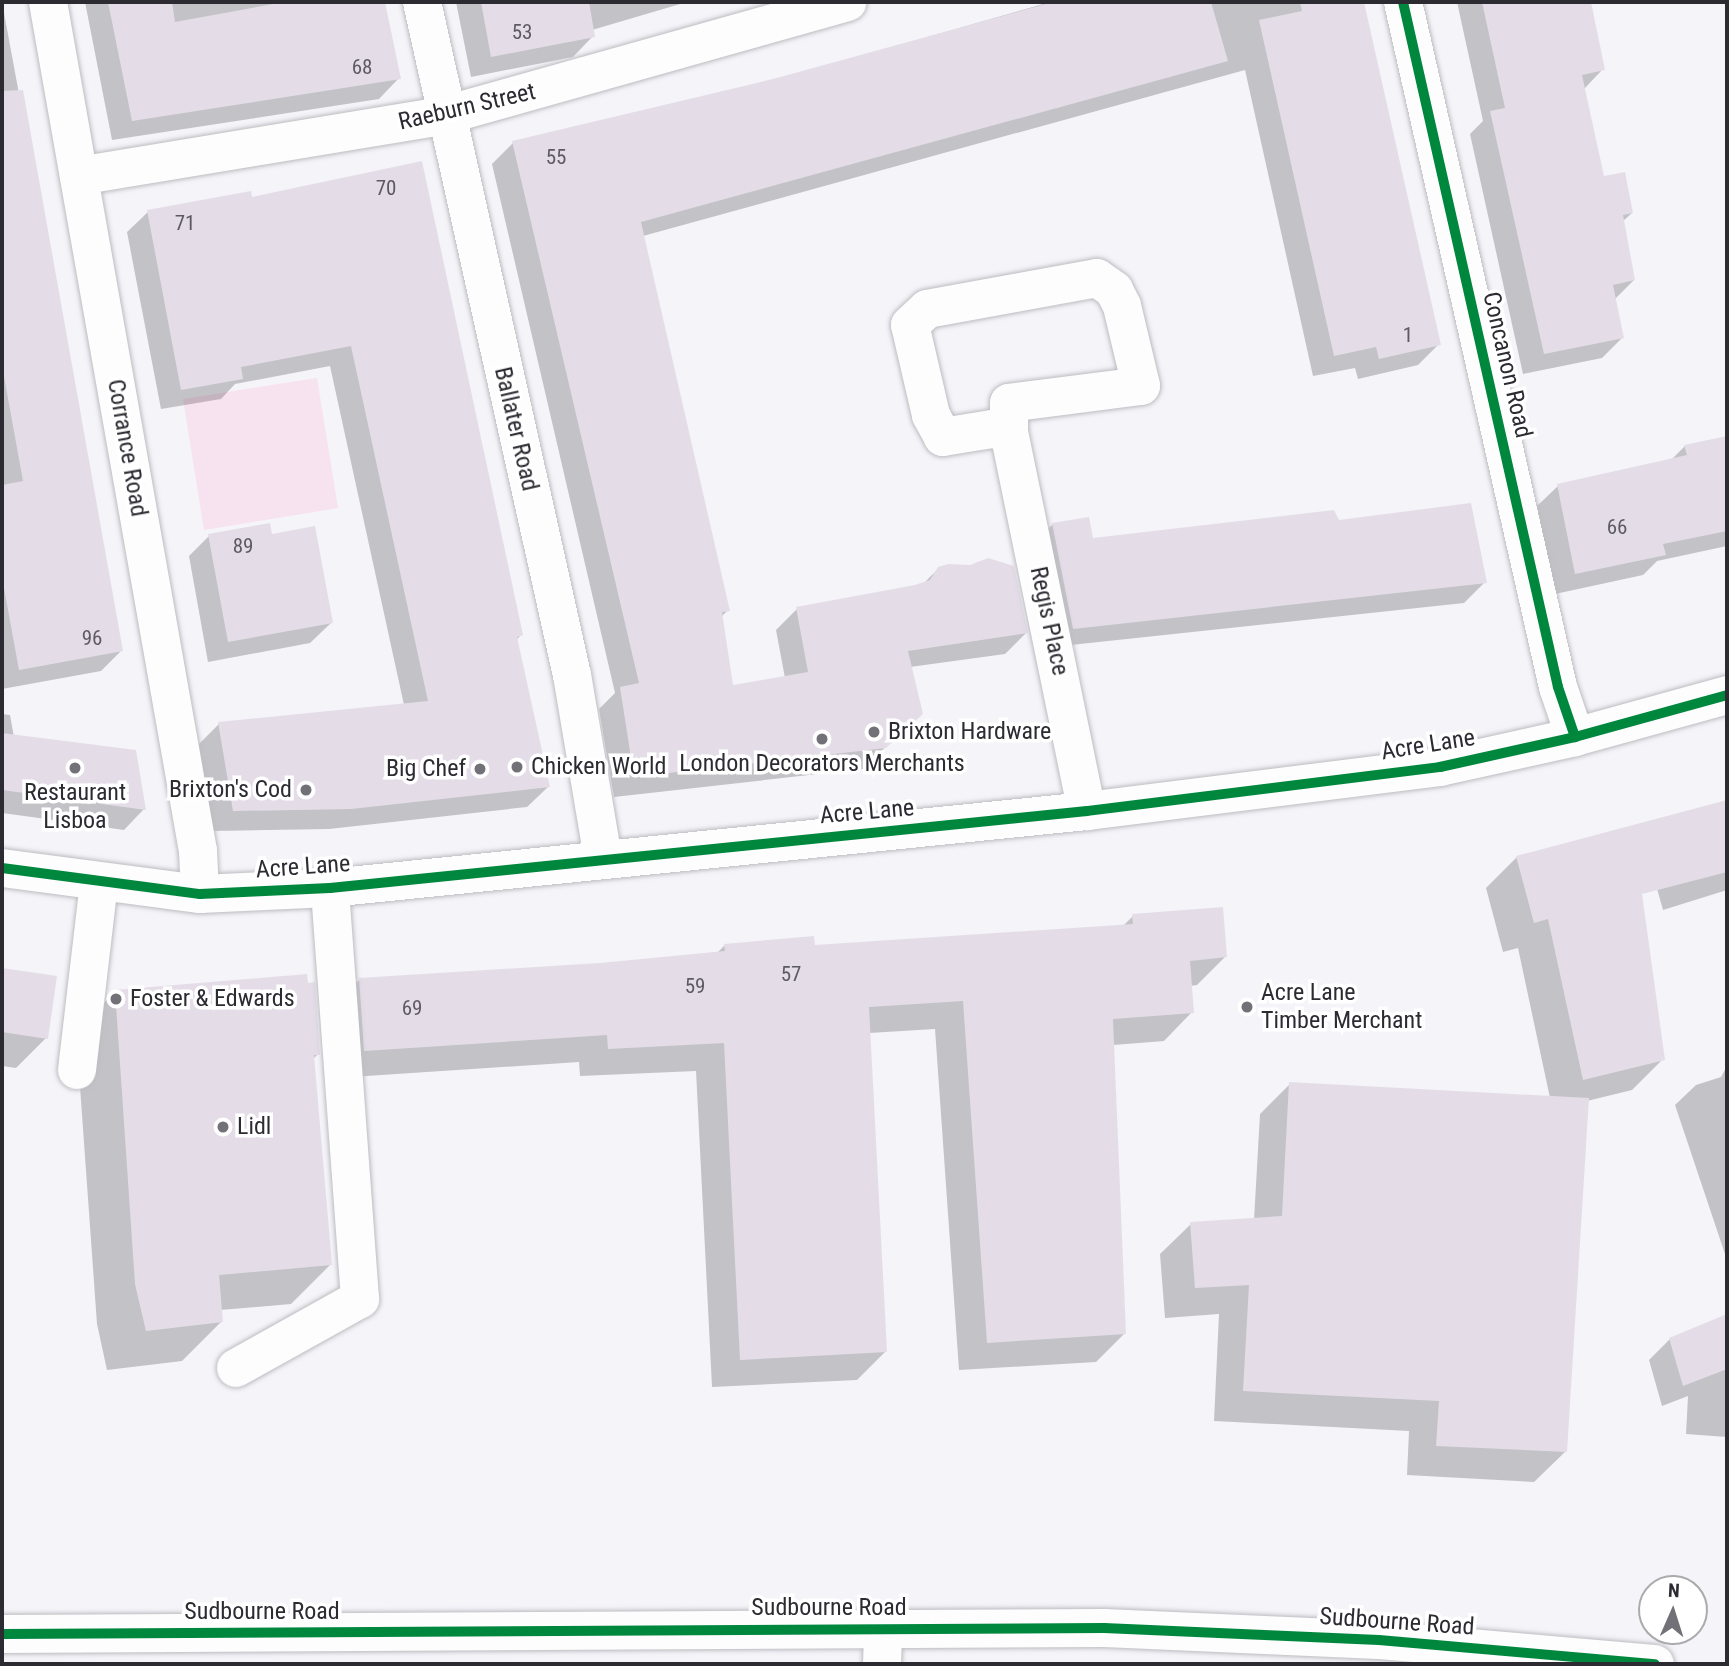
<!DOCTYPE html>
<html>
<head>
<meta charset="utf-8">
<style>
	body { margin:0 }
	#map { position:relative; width:1729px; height:1666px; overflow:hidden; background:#f4f4f9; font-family:"Roboto Condensed",sans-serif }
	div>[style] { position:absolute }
	.green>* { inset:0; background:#f7e2f0 }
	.shadow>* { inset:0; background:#0003 }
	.building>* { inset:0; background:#e4dde8 }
	.roads { filter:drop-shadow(0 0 2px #bdbcc1) drop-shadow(0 0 2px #bdbcc1) }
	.minor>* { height:38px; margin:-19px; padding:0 19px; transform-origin:19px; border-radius:19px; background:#fdfdfe }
	.major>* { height:38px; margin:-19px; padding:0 19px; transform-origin:19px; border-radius:19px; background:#fdfdfe }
	.cycleway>* { height:10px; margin:-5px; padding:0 5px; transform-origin:5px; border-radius:5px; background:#00873e }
	.dots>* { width:19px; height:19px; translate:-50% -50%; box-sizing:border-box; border:4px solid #fff; border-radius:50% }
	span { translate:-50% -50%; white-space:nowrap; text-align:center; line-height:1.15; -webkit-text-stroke:7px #fff; paint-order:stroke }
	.number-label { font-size:21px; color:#5d5a62 }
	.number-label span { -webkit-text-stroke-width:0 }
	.street-label { font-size:24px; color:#2c2b32 }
	.poi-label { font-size:24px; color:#2c2b32 }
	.left { translate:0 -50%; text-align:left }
	.right { translate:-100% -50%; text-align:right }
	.frame { position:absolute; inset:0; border:4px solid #2c2b32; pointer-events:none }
	.north { position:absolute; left:1638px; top:1575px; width:70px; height:70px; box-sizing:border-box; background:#fff; border:2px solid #abaaad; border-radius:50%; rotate:3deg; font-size:19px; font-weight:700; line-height:28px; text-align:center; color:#2c2b32 }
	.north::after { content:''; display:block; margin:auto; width:24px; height:32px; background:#727178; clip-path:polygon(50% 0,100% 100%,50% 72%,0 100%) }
</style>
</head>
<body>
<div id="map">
	<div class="green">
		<i style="clip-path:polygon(317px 378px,338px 508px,204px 530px,183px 399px)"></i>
	</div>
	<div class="shadow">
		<i style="clip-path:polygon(2px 2px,122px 650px,101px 671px,2px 689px)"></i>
		<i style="clip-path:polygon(85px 2px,383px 2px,399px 78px,379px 99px,112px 140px)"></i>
		<i style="clip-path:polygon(456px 2px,687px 2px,592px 30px,593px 36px,573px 57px,471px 77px)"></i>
		<i style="clip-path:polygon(1050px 2px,1363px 2px,1439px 344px,1418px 365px,1358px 379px,1355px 368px,1313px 376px,1245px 70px,643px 236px,728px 610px,721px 617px,732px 687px,785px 678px,776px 630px,797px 609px,923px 584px,939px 568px,970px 567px,1026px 633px,1005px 654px,910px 667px,899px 734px,863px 769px,614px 797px,599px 709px,615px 693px,492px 164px,513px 143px,773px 81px)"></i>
		<i style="clip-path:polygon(1457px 2px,1589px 2px,1603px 69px,1584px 89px,1603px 178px,1632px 213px,1622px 222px,1634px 280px,1615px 299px,1623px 337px,1602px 358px,1523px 374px,1470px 134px,1483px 121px)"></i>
		<i style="clip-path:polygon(421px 163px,521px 635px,516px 640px,548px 787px,527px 807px,329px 829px,213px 831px,199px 744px,219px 724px,404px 705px,330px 366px,235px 384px,221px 399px,161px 409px,127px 232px,148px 212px,251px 199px)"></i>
		<i style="clip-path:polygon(1727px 438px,1727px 546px,1657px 561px,1643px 575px,1555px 594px,1537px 506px,1558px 486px,1671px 460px,1685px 446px)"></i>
		<i style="clip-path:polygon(1338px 522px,1485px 582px,1464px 603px,1052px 647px,1032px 545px,1053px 524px,1091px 539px)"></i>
		<i style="clip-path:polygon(209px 536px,271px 536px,331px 623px,310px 643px,208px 662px,189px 556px)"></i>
		<i style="clip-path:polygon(2px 714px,10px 715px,14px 737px,144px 809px,124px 830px,82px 824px,82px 816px,67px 815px,61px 821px,2px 813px)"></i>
		<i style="clip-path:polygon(1727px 801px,1727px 890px,1663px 910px,1645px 846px,1676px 815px)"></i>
		<i style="clip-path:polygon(1517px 857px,1663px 1059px,1632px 1090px,1587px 1101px,1565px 1452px,1534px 1482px,1407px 1475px,1409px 1431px,1214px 1421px,1219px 1314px,1165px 1318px,1160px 1254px,1191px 1224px,1254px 1220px,1260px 1114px,1290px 1084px,1550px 1098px,1518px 948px,1503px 952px,1486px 888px)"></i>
		<i style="clip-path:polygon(1133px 916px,1225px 957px,1197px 985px,1190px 986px,1192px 1012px,1164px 1041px,1113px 1045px,1125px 1333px,1096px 1362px,959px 1370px,935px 1029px,869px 1033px,885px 1352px,857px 1380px,712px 1387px,696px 1071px,580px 1076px,579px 1062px,336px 1078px,331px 1008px,359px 980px,600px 965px,716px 954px,725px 945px,813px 947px,1122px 927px)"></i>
		<i style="clip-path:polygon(2px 970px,53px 977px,46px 1038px,16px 1068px,2px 1066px)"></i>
		<i style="clip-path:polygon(307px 984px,318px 1054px,313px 1059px,331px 1264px,291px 1304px,220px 1310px,221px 1322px,182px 1361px,107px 1370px,97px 1324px,76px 1031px,116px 991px)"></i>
		<i style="clip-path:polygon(1727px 1066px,1727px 1260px,1675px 1105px,1696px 1085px,1721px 1077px)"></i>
		<i style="clip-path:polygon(1727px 1316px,1727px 1437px,1686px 1434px,1688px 1396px,1662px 1406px,1649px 1360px,1670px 1339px)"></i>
	</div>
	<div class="building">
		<i style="clip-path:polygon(108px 2px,172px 2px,175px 22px,284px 2px,385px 2px,401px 79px,132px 121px)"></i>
		<i style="clip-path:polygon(481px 2px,589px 2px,595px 37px,491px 57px)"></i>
		<i style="clip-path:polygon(1053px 2px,1211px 2px,1228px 61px,641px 222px,730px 611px,722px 612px,733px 685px,808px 672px,796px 607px,915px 585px,930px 580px,938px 567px,948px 564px,970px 565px,988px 558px,1014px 566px,1028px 633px,908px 651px,923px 714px,886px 748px,634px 777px,620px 687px,639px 683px,512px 141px,773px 79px)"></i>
		<i style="clip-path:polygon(1300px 2px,1364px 2px,1441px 345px,1379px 359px,1376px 347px,1334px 356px,1259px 20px,1302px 11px)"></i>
		<i style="clip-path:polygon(1482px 2px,1591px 2px,1605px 70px,1582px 75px,1604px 176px,1625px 172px,1633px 213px,1623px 215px,1635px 280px,1613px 285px,1624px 338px,1544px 354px,1490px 111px,1505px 108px)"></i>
		<i style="clip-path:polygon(23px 90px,123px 651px,19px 670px,2px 577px,2px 485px,23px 481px,2px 365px,2px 91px)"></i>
		<i style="clip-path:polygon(422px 161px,523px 635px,517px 637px,550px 787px,351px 809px,233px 811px,218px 722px,428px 701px,351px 346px,241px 367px,243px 379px,181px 390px,147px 210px,251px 191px,252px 197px)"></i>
		<i style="clip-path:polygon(1727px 436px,1727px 531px,1663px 544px,1666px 555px,1575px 574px,1557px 484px,1687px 455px,1684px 445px)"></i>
		<i style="clip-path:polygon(1471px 503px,1487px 583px,1073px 629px,1052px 523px,1089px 517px,1093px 538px,1334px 510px,1339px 520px)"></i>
		<i style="clip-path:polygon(270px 523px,272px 534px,315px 526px,333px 623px,228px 642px,208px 534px)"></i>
		<i style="clip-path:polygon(2px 733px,136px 750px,146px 810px,102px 804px,102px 796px,84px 795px,83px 801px,2px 790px)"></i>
		<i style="clip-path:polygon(1727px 800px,1727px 872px,1642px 894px,1665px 1060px,1583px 1080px,1548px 919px,1534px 923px,1516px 856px)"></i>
		<i style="clip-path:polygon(1223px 907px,1227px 957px,1190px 961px,1194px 1013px,1113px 1019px,1126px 1334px,987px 1343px,963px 1001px,869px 1007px,887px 1352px,740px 1360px,724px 1043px,608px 1049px,607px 1035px,364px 1051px,359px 978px,600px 963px,725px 951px,724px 944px,814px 936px,815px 945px,1133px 924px,1132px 914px)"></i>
		<i style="clip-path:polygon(2px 968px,57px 976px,48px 1039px,2px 1032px)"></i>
		<i style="clip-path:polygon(307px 974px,308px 983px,315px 982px,320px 1055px,314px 1055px,332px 1265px,219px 1275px,223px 1322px,146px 1331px,135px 1284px,115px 990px)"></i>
		<i style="clip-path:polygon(1289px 1082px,1589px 1098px,1567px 1452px,1436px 1446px,1439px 1401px,1243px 1391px,1249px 1285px,1195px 1288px,1190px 1222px,1282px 1216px)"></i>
		<i style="clip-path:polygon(1727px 1314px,1727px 1369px,1683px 1386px,1669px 1338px)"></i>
	</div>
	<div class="roads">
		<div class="minor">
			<i style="left:48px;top:2px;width:862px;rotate:79.98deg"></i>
			<i style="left:198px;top:851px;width:43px;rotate:87.3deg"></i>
			<i style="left:422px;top:2px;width:690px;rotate:77.44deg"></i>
			<i style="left:572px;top:675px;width:186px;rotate:80.4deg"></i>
			<i style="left:1403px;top:2px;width:702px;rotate:77.25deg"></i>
			<i style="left:1558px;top:687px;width:53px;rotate:71.2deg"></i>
			<i style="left:79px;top:176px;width:372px;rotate:-9.4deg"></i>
			<i style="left:446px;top:115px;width:417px;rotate:-15.7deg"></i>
			<i style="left:1097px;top:278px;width:21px;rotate:35deg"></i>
			<i style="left:1114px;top:290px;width:18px;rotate:63deg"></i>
			<i style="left:1122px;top:306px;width:82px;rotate:76.6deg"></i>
			<i style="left:1141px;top:386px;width:133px;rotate:172.7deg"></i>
			<i style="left:1009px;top:403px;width:29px;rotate:90deg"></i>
			<i style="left:1009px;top:432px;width:17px;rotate:-170deg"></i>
			<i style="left:992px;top:429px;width:50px;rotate:170.7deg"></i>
			<i style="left:943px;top:437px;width:25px;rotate:-119deg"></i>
			<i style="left:931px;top:415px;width:92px;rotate:-103.1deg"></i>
			<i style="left:910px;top:325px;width:23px;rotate:-43deg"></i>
			<i style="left:927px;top:309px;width:173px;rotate:-10.3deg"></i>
			<i style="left:1009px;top:432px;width:387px;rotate:78.4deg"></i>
			<i style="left:77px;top:1070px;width:188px;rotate:-83.3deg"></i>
			<i style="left:236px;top:1368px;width:142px;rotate:-29.1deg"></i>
			<i style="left:360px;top:1299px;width:412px;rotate:-94.2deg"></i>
			<i style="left:2px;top:1634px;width:1102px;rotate:-0.31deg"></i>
			<i style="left:1104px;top:1628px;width:275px;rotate:2.5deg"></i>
			<i style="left:1379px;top:1640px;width:277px;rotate:5deg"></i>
			<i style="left:882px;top:1664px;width:35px;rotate:-88deg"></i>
		</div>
		<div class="major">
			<i style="left:2px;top:868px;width:200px;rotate:7.5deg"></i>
			<i style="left:200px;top:894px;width:130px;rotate:-2.6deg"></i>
			<i style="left:330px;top:888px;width:761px;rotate:-5.81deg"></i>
			<i style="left:1087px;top:811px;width:356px;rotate:-7.1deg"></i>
			<i style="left:1440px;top:767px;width:138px;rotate:-12.5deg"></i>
			<i style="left:1575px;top:737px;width:158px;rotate:-15.4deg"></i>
		</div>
	</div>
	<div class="cycleway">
		<i style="left:1403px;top:2px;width:702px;rotate:77.25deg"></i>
		<i style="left:1558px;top:687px;width:53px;rotate:71.2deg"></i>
		<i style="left:2px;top:868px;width:200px;rotate:7.5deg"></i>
		<i style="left:200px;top:894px;width:130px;rotate:-2.6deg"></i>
		<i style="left:330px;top:888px;width:761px;rotate:-5.81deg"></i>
		<i style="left:1087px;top:811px;width:356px;rotate:-7.1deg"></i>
		<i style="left:1440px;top:767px;width:138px;rotate:-12.5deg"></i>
		<i style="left:1575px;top:737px;width:158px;rotate:-15.4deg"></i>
		<i style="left:2px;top:1634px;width:1102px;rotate:-0.31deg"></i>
		<i style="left:1104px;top:1628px;width:275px;rotate:2.5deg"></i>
		<i style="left:1379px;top:1640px;width:277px;rotate:5deg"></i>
	</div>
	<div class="dots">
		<i style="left:874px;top:732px;background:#727178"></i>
		<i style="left:822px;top:739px;background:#727178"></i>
		<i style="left:517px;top:767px;background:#727178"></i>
		<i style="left:75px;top:768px;background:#727178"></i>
		<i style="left:480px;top:769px;background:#727178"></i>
		<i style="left:306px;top:790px;background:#727178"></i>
		<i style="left:116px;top:999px;background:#727178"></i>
		<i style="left:1247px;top:1007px;background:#727178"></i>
		<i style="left:223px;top:1127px;background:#727178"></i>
	</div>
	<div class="number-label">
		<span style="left:522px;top:32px">53</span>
		<span style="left:362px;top:67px">68</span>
		<span style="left:556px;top:157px">55</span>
		<span style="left:386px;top:188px">70</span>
		<span style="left:185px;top:223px">71</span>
		<span style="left:1408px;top:335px">1</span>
		<span style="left:1617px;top:527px">66</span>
		<span style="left:243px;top:546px">89</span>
		<span style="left:92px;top:638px">96</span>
		<span style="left:791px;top:974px">57</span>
		<span style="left:695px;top:986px">59</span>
		<span style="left:412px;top:1008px">69</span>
	</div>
	<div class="street-label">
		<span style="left:467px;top:107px;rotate:-13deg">Raeburn Street</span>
		<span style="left:1507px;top:365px;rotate:77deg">Concanon Road</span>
		<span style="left:516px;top:429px;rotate:77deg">Ballater Road</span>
		<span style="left:127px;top:448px;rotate:80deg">Corrance Road</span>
		<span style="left:1049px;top:621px;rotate:78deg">Regis Place</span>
		<span style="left:1428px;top:745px;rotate:-9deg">Acre Lane</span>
		<span style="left:867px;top:812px;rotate:-5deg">Acre Lane</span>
		<span style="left:303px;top:867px;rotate:-4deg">Acre Lane</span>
		<span style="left:829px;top:1608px">Sudbourne Road</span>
		<span style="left:262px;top:1612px">Sudbourne Road</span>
		<span style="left:1397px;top:1622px;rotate:4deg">Sudbourne Road</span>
	</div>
	<div class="poi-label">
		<span class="left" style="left:888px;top:732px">Brixton Hardware</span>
		<span style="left:822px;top:764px">London Decorators Merchants</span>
		<span class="left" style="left:531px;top:767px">Chicken World</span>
		<span class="right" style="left:466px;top:769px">Big Chef</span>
		<span class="right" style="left:292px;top:790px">Brixton's Cod</span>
		<span style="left:75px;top:807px">Restaurant<br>Lisboa</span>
		<span class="left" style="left:1261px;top:1007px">Acre Lane<br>Timber Merchant</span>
		<span class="left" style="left:130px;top:999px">Foster &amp; Edwards</span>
		<span class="left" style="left:237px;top:1127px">Lidl</span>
	</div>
	<div class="frame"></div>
	<div class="north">N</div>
</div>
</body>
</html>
